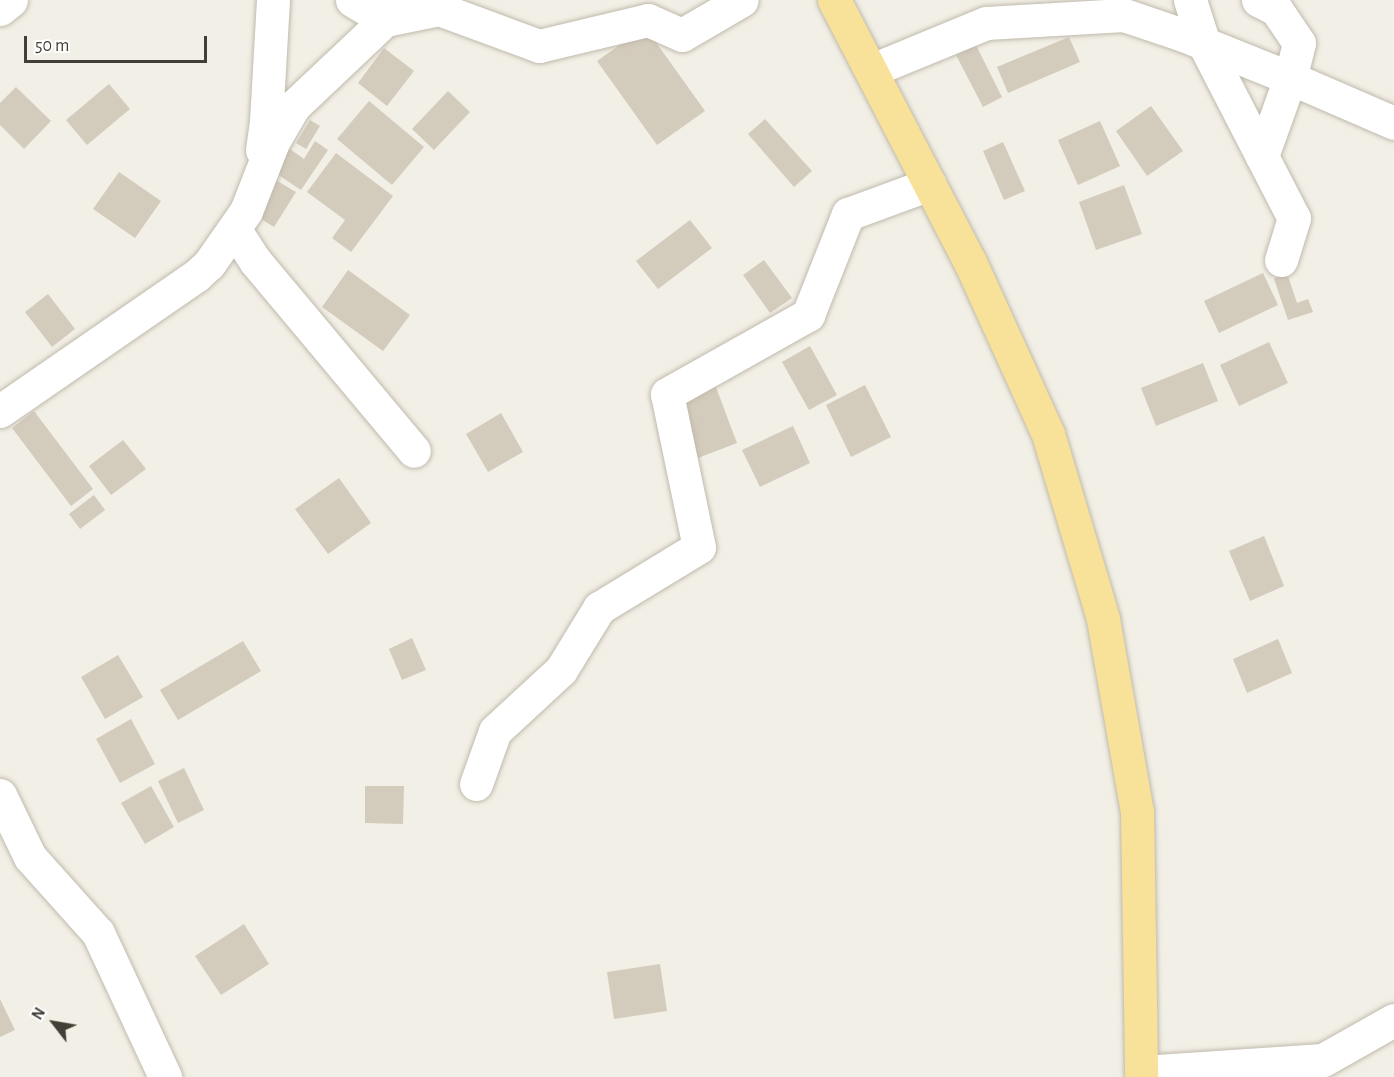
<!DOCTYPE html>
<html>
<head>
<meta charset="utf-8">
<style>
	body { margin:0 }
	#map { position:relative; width:1394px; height:1077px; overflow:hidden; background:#f2efe6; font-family:"Alegreya Sans",sans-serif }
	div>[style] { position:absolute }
	.building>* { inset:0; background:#d3cbbc }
	.roads { filter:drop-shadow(0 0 2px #c0baac) drop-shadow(0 0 2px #c0baac) }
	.minor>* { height:33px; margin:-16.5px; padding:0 16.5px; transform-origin:16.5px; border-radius:16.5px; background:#fff }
	.major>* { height:33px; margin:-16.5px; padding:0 16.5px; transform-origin:16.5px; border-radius:16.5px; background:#f8e199 }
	span { translate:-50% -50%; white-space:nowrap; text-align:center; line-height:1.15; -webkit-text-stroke:4.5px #fff; paint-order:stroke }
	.north { position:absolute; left:24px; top:993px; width:60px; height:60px; -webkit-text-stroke:4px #fff; paint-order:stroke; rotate:301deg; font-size:16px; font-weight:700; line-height:24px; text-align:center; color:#443f36 }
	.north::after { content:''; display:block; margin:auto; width:21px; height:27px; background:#443f36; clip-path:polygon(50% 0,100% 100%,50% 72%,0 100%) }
	.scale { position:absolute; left:24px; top:36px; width:183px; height:27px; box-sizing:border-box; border:3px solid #443f36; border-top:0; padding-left:8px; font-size:18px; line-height:21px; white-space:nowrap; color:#443f36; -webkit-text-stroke:4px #fff; paint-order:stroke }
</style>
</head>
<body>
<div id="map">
	<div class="building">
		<i style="clip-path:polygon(645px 27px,705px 111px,657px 145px,597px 61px)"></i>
		<i style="clip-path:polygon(1069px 37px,1080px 62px,1008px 93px,997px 67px)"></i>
		<i style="clip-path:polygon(976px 45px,1002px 97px,983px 107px,956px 55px)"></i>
		<i style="clip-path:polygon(384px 48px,414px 71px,387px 106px,358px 83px)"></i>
		<i style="clip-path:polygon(109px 84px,130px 109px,87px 145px,66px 120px)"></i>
		<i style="clip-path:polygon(16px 87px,51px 121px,24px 149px,0 125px,0 103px)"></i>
		<i style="clip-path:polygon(448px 91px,470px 112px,434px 150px,412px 129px)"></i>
		<i style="clip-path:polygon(369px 101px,424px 147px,392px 185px,337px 139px)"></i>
		<i style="clip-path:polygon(1151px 106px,1183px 151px,1147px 176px,1116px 131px)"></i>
		<i style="clip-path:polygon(765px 119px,812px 171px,794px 187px,748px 134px)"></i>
		<i style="clip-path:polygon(310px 120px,320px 126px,306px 149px,296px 143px)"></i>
		<i style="clip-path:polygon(1100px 121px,1120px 166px,1078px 185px,1058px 140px)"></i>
		<i style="clip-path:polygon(315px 141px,328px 150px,301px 190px,274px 172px,290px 149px,304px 159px)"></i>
		<i style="clip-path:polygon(1003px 142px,1025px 191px,1004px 200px,983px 151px)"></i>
		<i style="clip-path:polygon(336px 153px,393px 196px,351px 252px,332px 238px,345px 220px,307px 192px)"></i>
		<i style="clip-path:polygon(119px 172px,161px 201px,135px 238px,93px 209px)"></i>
		<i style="clip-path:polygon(274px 179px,296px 192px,274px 227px,253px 214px)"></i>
		<i style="clip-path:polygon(1124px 185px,1142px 234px,1096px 250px,1079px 202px)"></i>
		<i style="clip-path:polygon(690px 220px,712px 248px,658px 289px,636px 261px)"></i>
		<i style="clip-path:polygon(764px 260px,792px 298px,770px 313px,743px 275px)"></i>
		<i style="clip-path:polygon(348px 270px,410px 315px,383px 351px,322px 307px)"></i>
		<i style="clip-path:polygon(1286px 270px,1297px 303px,1308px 299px,1313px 312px,1288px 320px,1274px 279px)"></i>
		<i style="clip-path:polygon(1263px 273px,1278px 305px,1219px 333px,1204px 301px)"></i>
		<i style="clip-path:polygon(48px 294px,75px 329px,52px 347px,25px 312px)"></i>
		<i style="clip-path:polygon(1269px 342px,1288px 383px,1239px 406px,1220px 365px)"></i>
		<i style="clip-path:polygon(810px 346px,837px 395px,809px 410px,782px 362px)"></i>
		<i style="clip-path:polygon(1203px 363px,1218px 401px,1156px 426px,1141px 388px)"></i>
		<i style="clip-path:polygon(714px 382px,737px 443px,698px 458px,675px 397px)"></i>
		<i style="clip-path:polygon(865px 385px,891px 437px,851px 457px,826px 405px)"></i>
		<i style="clip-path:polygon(34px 411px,93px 489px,71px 506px,12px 428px)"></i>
		<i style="clip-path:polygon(501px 413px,523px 452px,488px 472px,466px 434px)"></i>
		<i style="clip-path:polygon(793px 426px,810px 463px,760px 487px,742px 450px)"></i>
		<i style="clip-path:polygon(123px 440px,146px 469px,111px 495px,89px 466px)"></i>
		<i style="clip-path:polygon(339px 478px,371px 523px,328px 554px,295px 509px)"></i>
		<i style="clip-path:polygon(94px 495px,105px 510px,80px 529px,69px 514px)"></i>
		<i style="clip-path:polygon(1264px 536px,1284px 586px,1250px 601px,1229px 551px)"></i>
		<i style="clip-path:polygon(412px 638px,426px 670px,402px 680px,389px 649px)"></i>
		<i style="clip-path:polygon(1278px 639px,1292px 673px,1247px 693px,1233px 659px)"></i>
		<i style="clip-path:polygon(243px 641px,261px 671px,178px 720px,160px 690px)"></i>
		<i style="clip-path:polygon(118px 655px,143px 697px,105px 719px,81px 677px)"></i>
		<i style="clip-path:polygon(131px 719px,155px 764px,120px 783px,96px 739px)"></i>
		<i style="clip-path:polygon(184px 768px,204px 810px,178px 823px,158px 781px)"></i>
		<i style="clip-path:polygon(151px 786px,174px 827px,145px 844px,121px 803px)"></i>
		<i style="clip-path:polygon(365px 786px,404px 786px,403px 824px,365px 823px)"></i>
		<i style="clip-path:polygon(244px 924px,269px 964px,221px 995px,195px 956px)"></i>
		<i style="clip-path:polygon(660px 964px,667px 1011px,614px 1019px,607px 972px)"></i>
		<i style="clip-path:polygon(0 999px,15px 1030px,0 1037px)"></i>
	</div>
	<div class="roads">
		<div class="minor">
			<i style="left:352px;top:0;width:39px;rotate:31deg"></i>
			<i style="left:385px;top:20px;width:55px;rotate:-11.5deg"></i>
			<i style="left:439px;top:9px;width:107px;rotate:20.3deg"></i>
			<i style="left:539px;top:46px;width:112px;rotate:-13.4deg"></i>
			<i style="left:648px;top:20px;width:37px;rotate:24deg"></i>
			<i style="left:682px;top:35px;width:69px;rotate:-30.3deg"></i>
			<i style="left:1190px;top:0;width:46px;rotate:72.3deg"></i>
			<i style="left:1204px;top:44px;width:196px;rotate:62.7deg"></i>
			<i style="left:1294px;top:218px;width:44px;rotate:107.2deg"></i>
			<i style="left:1258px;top:0;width:20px;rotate:27deg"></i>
			<i style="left:1276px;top:9px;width:41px;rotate:55.9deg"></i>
			<i style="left:1299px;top:43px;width:36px;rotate:104deg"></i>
			<i style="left:1290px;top:78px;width:113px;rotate:23.4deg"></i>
			<i style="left:0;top:9px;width:14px;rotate:-39deg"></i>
			<i style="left:872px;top:70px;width:123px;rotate:-22.4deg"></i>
			<i style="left:986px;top:23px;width:138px;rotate:-3.3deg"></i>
			<i style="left:1124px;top:15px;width:62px;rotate:18.7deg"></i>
			<i style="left:1183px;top:35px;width:115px;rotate:21.9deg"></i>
			<i style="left:1290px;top:78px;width:83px;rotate:109.7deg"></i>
			<i style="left:262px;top:150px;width:29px;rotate:-82deg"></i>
			<i style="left:266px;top:121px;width:121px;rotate:-86.7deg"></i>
			<i style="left:235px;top:230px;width:38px;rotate:57deg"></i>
			<i style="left:256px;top:262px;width:246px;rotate:50.1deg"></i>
			<i style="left:0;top:411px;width:238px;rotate:-34.6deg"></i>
			<i style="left:196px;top:276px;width:18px;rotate:-43deg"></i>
			<i style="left:209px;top:264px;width:65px;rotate:-55.1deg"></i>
			<i style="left:246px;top:211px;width:74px;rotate:-68.6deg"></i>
			<i style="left:273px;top:142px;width:42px;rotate:-59.7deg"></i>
			<i style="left:294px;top:106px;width:125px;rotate:-43.4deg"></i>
			<i style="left:385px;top:20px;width:24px;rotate:-55deg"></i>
			<i style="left:476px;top:784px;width:56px;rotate:-70.3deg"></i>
			<i style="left:495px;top:731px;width:90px;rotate:-42.7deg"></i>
			<i style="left:561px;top:670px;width:73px;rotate:-58.5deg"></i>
			<i style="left:599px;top:608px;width:117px;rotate:-31.4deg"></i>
			<i style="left:699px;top:547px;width:156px;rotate:-101.8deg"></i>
			<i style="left:667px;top:394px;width:162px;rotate:-29.3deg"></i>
			<i style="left:808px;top:315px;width:109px;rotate:-68.4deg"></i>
			<i style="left:848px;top:214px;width:87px;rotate:-20.1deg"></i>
			<i style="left:0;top:795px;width:69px;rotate:64.2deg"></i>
			<i style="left:30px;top:857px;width:102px;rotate:48.2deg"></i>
			<i style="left:98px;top:933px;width:159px;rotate:65deg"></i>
			<i style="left:1142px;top:1072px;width:181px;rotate:-3.8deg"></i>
			<i style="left:1323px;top:1060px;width:81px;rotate:-29.4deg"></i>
		</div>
		<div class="major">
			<i style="left:834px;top:0;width:295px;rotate:62.6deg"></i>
			<i style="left:970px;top:262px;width:189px;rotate:65.6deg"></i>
			<i style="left:1048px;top:434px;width:193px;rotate:73.4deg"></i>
			<i style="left:1103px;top:619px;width:195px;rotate:80deg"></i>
			<i style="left:1137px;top:811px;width:266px;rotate:89.1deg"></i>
		</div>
	</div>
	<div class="north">N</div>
	<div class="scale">50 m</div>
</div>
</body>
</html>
